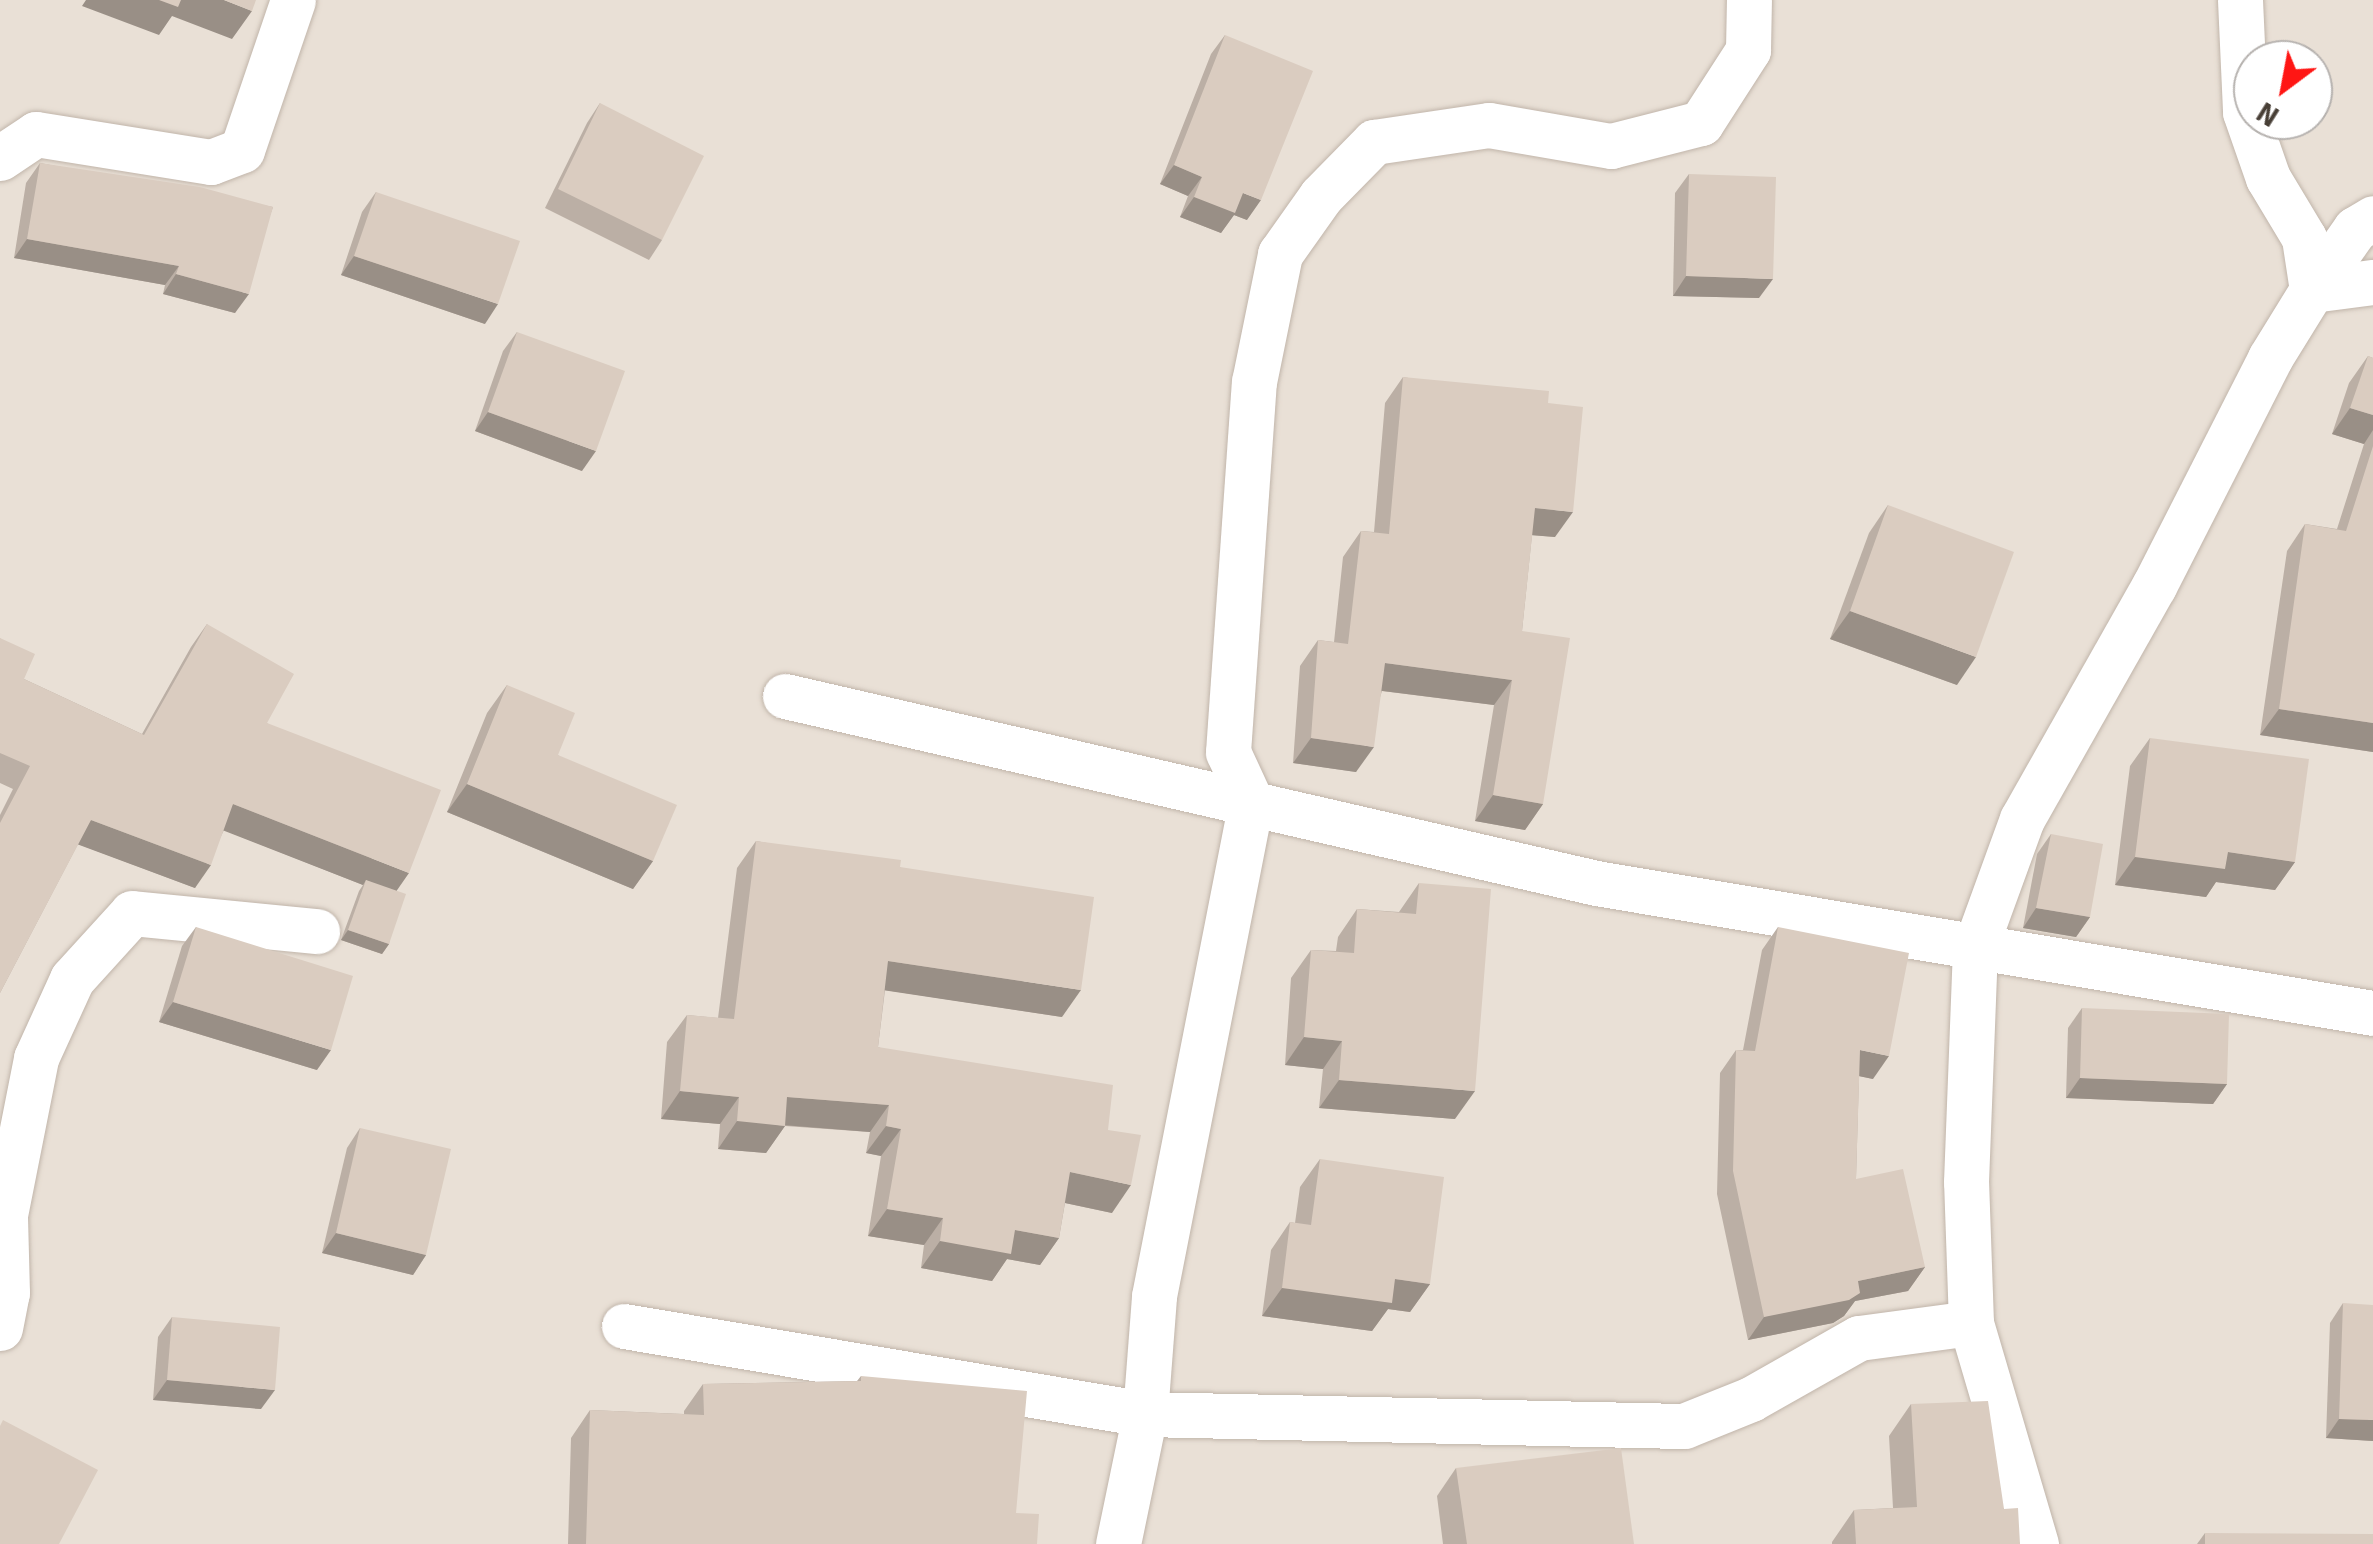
<!DOCTYPE html>
<html>
<head>
<meta charset="utf-8">
<style>
	body { margin:0 }
	#map { position:relative; width:2373px; height:1544px; overflow:hidden; background:#f5efe8; font-family:Signika,sans-serif }
	div>[style] { position:absolute }
	.residential>* { inset:0; background:#e9e0d6 }
	.roads { filter:drop-shadow(0 0 2px #c1b5aa) drop-shadow(0 0 2px #c1b5aa) }
	.street>* { height:45px; margin:-22.5px; padding:0 22.5px; transform-origin:22.5px; border-radius:22.5px; background:#fff }
	.wall>* { inset:0; background:#bbafa5 }
	.shaded-wall>* { inset:0; background:#998f86 }
	.building>* { inset:0; background:#daccc0 }
	span { translate:-50% -50%; white-space:nowrap; text-align:center; line-height:1.15; -webkit-text-stroke:8px #fff; paint-order:stroke }
	.north { position:absolute; left:2233px; top:40px; width:100px; height:100px; box-sizing:border-box; background:#fff; border:2px solid #b6b2af; border-radius:50%; rotate:212deg; font-size:28px; font-weight:700; line-height:40px; text-align:center; color:#483f36 }
	.north::after { content:''; display:block; margin:auto; width:35px; height:45px; background:#ff1614; clip-path:polygon(50% 0,100% 100%,50% 72%,0 100%) }
</style>
</head>
<body>
<div id="map">
	<div class="residential">
		<i style="clip-path:polygon(evenodd,0 0,2373px 0,2373px 1544px,0 1544px,0 0,2253px 60px,2313px 60px,2313px 120px,2253px 120px,2253px 60px)"></i>
	</div>
	<div class="roads">
		<div class="street">
			<i style="left:2240px;top:0;width:112px;rotate:87.4deg"></i>
			<i style="left:2245px;top:112px;width:70px;rotate:70.8deg"></i>
			<i style="left:2268px;top:178px;width:70px;rotate:59deg"></i>
			<i style="left:2304px;top:238px;width:53px;rotate:81.3deg"></i>
			<i style="left:2312px;top:290px;width:75px;rotate:-54.8deg"></i>
			<i style="left:2355px;top:229px;width:21px;rotate:-31deg"></i>
			<i style="left:0;top:158px;width:43px;rotate:-33.7deg"></i>
			<i style="left:36px;top:134px;width:177px;rotate:9.1deg"></i>
			<i style="left:211px;top:162px;width:33px;rotate:-21deg"></i>
			<i style="left:242px;top:150px;width:158px;rotate:-71.2deg"></i>
			<i style="left:785px;top:696px;width:832px;rotate:12.98deg"></i>
			<i style="left:1596px;top:883px;width:788px;rotate:9.5deg"></i>
			<i style="left:624px;top:1326px;width:528px;rotate:9.59deg"></i>
			<i style="left:1145px;top:1414px;width:539px;rotate:1.28deg"></i>
			<i style="left:1684px;top:1426px;width:72px;rotate:-21.9deg"></i>
			<i style="left:1751px;top:1399px;width:124px;rotate:-29.5deg"></i>
			<i style="left:1859px;top:1338px;width:113px;rotate:-7.6deg"></i>
			<i style="left:0;top:1328px;width:36px;rotate:-79deg"></i>
			<i style="left:7px;top:1293px;width:78px;rotate:-91.5deg"></i>
			<i style="left:5px;top:1215px;width:160px;rotate:-78.8deg"></i>
			<i style="left:36px;top:1058px;width:87px;rotate:-65.5deg"></i>
			<i style="left:72px;top:979px;width:89px;rotate:-47.7deg"></i>
			<i style="left:132px;top:913px;width:186px;rotate:5.6deg"></i>
			<i style="left:1118px;top:1544px;width:133px;rotate:-78.3deg"></i>
			<i style="left:1145px;top:1414px;width:118px;rotate:-85.6deg"></i>
			<i style="left:1154px;top:1296px;width:503px;rotate:-78.89deg"></i>
			<i style="left:1251px;top:802px;width:55px;rotate:-114.7deg"></i>
			<i style="left:1228px;top:752px;width:371px;rotate:-86deg"></i>
			<i style="left:1254px;top:382px;width:131px;rotate:-78.5deg"></i>
			<i style="left:1280px;top:254px;width:71px;rotate:-54.7deg"></i>
			<i style="left:1321px;top:196px;width:76px;rotate:-45.5deg"></i>
			<i style="left:1374px;top:142px;width:116px;rotate:-8.4deg"></i>
			<i style="left:1489px;top:125px;width:124px;rotate:9.8deg"></i>
			<i style="left:1611px;top:146px;width:93px;rotate:-14.3deg"></i>
			<i style="left:1701px;top:123px;width:87px;rotate:-57.2deg"></i>
			<i style="left:1748px;top:50px;width:50px;rotate:-88.9deg"></i>
			<i style="left:2036px;top:1544px;width:230px;rotate:-106.4deg"></i>
			<i style="left:1971px;top:1323px;width:141px;rotate:-92deg"></i>
			<i style="left:1966px;top:1182px;width:234px;rotate:-87.8deg"></i>
			<i style="left:1975px;top:948px;width:137px;rotate:-70deg"></i>
			<i style="left:2022px;top:819px;width:268px;rotate:-60.5deg"></i>
			<i style="left:2154px;top:586px;width:256px;rotate:-63deg"></i>
			<i style="left:2270px;top:358px;width:80px;rotate:-58.3deg"></i>
			<i style="left:2312px;top:290px;width:62px;rotate:-7.5deg"></i>
		</div>
	</div>
	<div class="wall">
		<i style="clip-path:polygon(1225px 35px,1247px 220px,1234px 215px,1221px 233px,1180px 217px,1188px 196px,1160px 184px,1211px 54px)"></i>
		<i style="clip-path:polygon(600px 103px,662px 240px,649px 260px,545px 208px,587px 123px)"></i>
		<i style="clip-path:polygon(40px 163px,273px 207px,235px 313px,163px 294px,165px 285px,14px 258px,26px 183px)"></i>
		<i style="clip-path:polygon(1689px 174px,1759px 298px,1673px 296px,1675px 193px)"></i>
		<i style="clip-path:polygon(376px 192px,485px 324px,341px 275px,362px 212px)"></i>
		<i style="clip-path:polygon(517px 332px,582px 471px,475px 431px,503px 351px)"></i>
		<i style="clip-path:polygon(2368px 356px,2373px 358px,2373px 752px,2260px 735px,2287px 551px,2305px 524px,2337px 529px,2364px 444px,2332px 434px,2349px 383px)"></i>
		<i style="clip-path:polygon(1403px 377px,1548px 403px,1555px 537px,1532px 535px,1522px 631px,1543px 804px,1525px 830px,1475px 821px,1494px 705px,1382px 691px,1356px 772px,1293px 763px,1300px 666px,1318px 640px,1334px 642px,1343px 557px,1361px 531px,1374px 532px,1385px 403px)"></i>
		<i style="clip-path:polygon(1888px 505px,1957px 685px,1830px 639px,1869px 533px)"></i>
		<i style="clip-path:polygon(207px 624px,267px 723px,397px 891px,389px 944px,382px 954px,341px 940px,359px 891px,363px 885px,224px 830px,195px 888px,78px 844px,0 993px,0 815px,13px 789px,0 783px,0 638px,24px 679px,142px 734px,191px 647px)"></i>
		<i style="clip-path:polygon(507px 685px,558px 755px,653px 861px,633px 889px,447px 812px,487px 713px)"></i>
		<i style="clip-path:polygon(2150px 738px,2295px 862px,2275px 890px,2216px 882px,2206px 897px,2115px 885px,2130px 766px)"></i>
		<i style="clip-path:polygon(2051px 834px,2090px 917px,2076px 937px,2023px 928px,2037px 854px)"></i>
		<i style="clip-path:polygon(756px 841px,900px 867px,1062px 1017px,885px 990px,878px 1047px,1108px 1130px,1112px 1213px,1065px 1203px,1059px 1238px,1040px 1265px,1007px 1259px,992px 1281px,921px 1268px,924px 1245px,868px 1236px,881px 1156px,866px 1153px,870px 1132px,785px 1126px,766px 1153px,718px 1149px,720px 1124px,661px 1119px,667px 1042px,687px 1015px,718px 1018px,737px 868px)"></i>
		<i style="clip-path:polygon(1419px 883px,1455px 1119px,1319px 1108px,1323px 1069px,1285px 1065px,1291px 978px,1311px 950px,1336px 951px,1338px 937px,1357px 909px,1399px 912px)"></i>
		<i style="clip-path:polygon(196px 927px,317px 1070px,159px 1022px,182px 946px)"></i>
		<i style="clip-path:polygon(1778px 927px,1873px 1079px,1859px 1076px,1856px 1179px,1925px 1267px,1908px 1291px,1855px 1301px,1844px 1316px,1833px 1323px,1748px 1340px,1717px 1194px,1720px 1073px,1736px 1050px,1743px 1050px,1762px 950px)"></i>
		<i style="clip-path:polygon(2082px 1008px,2227px 1084px,2213px 1104px,2066px 1098px,2068px 1028px)"></i>
		<i style="clip-path:polygon(360px 1128px,426px 1255px,413px 1275px,322px 1253px,347px 1148px)"></i>
		<i style="clip-path:polygon(1320px 1159px,1430px 1284px,1410px 1312px,1388px 1309px,1372px 1331px,1262px 1316px,1271px 1250px,1290px 1222px,1295px 1223px,1300px 1187px)"></i>
		<i style="clip-path:polygon(2343px 1303px,2373px 1441px,2326px 1438px,2330px 1323px)"></i>
		<i style="clip-path:polygon(172px 1317px,261px 1409px,153px 1400px,158px 1337px)"></i>
		<i style="clip-path:polygon(861px 1376px,1016px 1513px,1037px 1544px,568px 1544px,571px 1438px,590px 1410px,684px 1414px,684px 1411px,703px 1384px,857px 1381px)"></i>
		<i style="clip-path:polygon(1911px 1404px,2004px 1509px,2020px 1544px,1832px 1544px,1832px 1542px,1854px 1510px,1893px 1508px,1889px 1436px)"></i>
		<i style="clip-path:polygon(1456px 1468px,1634px 1544px,1443px 1544px,1437px 1496px)"></i>
		<i style="clip-path:polygon(2205px 1533px,2373px 1544px,2197px 1544px)"></i>
	</div>
	<div class="shaded-wall">
		<i style="clip-path:polygon(86px 0,224px 0,252px 11px,232px 39px,172px 16px,159px 35px,82px 6px)"></i>
		<i style="clip-path:polygon(1174px 165px,1202px 177px,1188px 196px,1160px 184px)"></i>
		<i style="clip-path:polygon(1243px 193px,1261px 200px,1247px 220px,1234px 215px,1221px 233px,1180px 217px,1194px 197px)"></i>
		<i style="clip-path:polygon(27px 239px,179px 266px,165px 285px,14px 258px)"></i>
		<i style="clip-path:polygon(354px 256px,498px 304px,485px 324px,341px 275px)"></i>
		<i style="clip-path:polygon(176px 274px,249px 294px,235px 313px,163px 294px)"></i>
		<i style="clip-path:polygon(1686px 276px,1773px 279px,1759px 298px,1673px 296px)"></i>
		<i style="clip-path:polygon(2350px 408px,2373px 415px,2373px 430px,2364px 444px,2332px 434px)"></i>
		<i style="clip-path:polygon(488px 412px,596px 451px,582px 471px,475px 431px)"></i>
		<i style="clip-path:polygon(1535px 508px,1573px 512px,1555px 537px,1517px 534px)"></i>
		<i style="clip-path:polygon(1850px 611px,1976px 657px,1957px 685px,1830px 639px)"></i>
		<i style="clip-path:polygon(1385px 663px,1512px 680px,1494px 705px,1367px 689px)"></i>
		<i style="clip-path:polygon(2279px 709px,2373px 723px,2373px 752px,2260px 735px)"></i>
		<i style="clip-path:polygon(1311px 738px,1374px 747px,1356px 772px,1293px 763px)"></i>
		<i style="clip-path:polygon(467px 784px,653px 861px,633px 889px,447px 812px)"></i>
		<i style="clip-path:polygon(1493px 795px,1543px 804px,1525px 830px,1475px 821px)"></i>
		<i style="clip-path:polygon(233px 804px,409px 873px,393px 896px,366px 880px,363px 885px,217px 828px)"></i>
		<i style="clip-path:polygon(91px 820px,211px 865px,195px 888px,74px 843px)"></i>
		<i style="clip-path:polygon(2228px 852px,2295px 862px,2275px 890px,2216px 882px,2206px 897px,2115px 885px,2135px 857px)"></i>
		<i style="clip-path:polygon(2036px 908px,2090px 917px,2076px 937px,2023px 928px)"></i>
		<i style="clip-path:polygon(348px 930px,389px 944px,382px 954px,341px 940px)"></i>
		<i style="clip-path:polygon(888px 961px,1081px 990px,1062px 1017px,869px 988px)"></i>
		<i style="clip-path:polygon(173px 1002px,331px 1050px,317px 1070px,159px 1022px)"></i>
		<i style="clip-path:polygon(1304px 1037px,1342px 1041px,1323px 1069px,1285px 1065px)"></i>
		<i style="clip-path:polygon(1860px 1050px,1889px 1056px,1873px 1079px,1844px 1073px)"></i>
		<i style="clip-path:polygon(2080px 1078px,2227px 1084px,2213px 1104px,2066px 1098px)"></i>
		<i style="clip-path:polygon(1339px 1080px,1475px 1091px,1455px 1119px,1319px 1108px)"></i>
		<i style="clip-path:polygon(680px 1091px,739px 1097px,720px 1124px,661px 1119px)"></i>
		<i style="clip-path:polygon(787px 1097px,889px 1105px,870px 1132px,770px 1124px,785px 1126px,766px 1153px,718px 1149px,737px 1121px)"></i>
		<i style="clip-path:polygon(886px 1126px,901px 1129px,881px 1156px,866px 1153px)"></i>
		<i style="clip-path:polygon(1070px 1172px,1131px 1185px,1112px 1213px,1051px 1200px)"></i>
		<i style="clip-path:polygon(887px 1209px,943px 1218px,924px 1245px,868px 1236px)"></i>
		<i style="clip-path:polygon(1015px 1230px,1059px 1238px,1040px 1265px,1007px 1259px,992px 1281px,921px 1268px,940px 1241px)"></i>
		<i style="clip-path:polygon(336px 1233px,426px 1255px,413px 1275px,322px 1253px)"></i>
		<i style="clip-path:polygon(1925px 1267px,1908px 1291px,1855px 1301px,1844px 1316px,1833px 1323px,1748px 1340px,1764px 1317px,1858px 1281px)"></i>
		<i style="clip-path:polygon(1395px 1279px,1430px 1284px,1410px 1312px,1388px 1309px,1372px 1331px,1262px 1316px,1282px 1288px)"></i>
		<i style="clip-path:polygon(167px 1380px,275px 1390px,261px 1409px,153px 1400px)"></i>
		<i style="clip-path:polygon(2339px 1419px,2373px 1420px,2373px 1441px,2326px 1438px)"></i>
	</div>
	<div class="building">
		<i style="clip-path:polygon(159px 0,181px 0,178px 7px)"></i>
		<i style="clip-path:polygon(224px 0,256px 0,252px 11px)"></i>
		<i style="clip-path:polygon(1225px 35px,1313px 71px,1261px 200px,1243px 193px,1235px 213px,1194px 197px,1202px 177px,1174px 165px)"></i>
		<i style="clip-path:polygon(600px 103px,704px 156px,662px 240px,558px 189px)"></i>
		<i style="clip-path:polygon(40px 163px,200px 187px,273px 207px,249px 294px,176px 274px,179px 266px,27px 239px)"></i>
		<i style="clip-path:polygon(1689px 174px,1776px 177px,1773px 279px,1686px 276px)"></i>
		<i style="clip-path:polygon(376px 192px,520px 241px,498px 304px,354px 256px)"></i>
		<i style="clip-path:polygon(517px 332px,625px 371px,596px 451px,488px 412px)"></i>
		<i style="clip-path:polygon(2368px 356px,2373px 358px,2373px 415px,2350px 408px)"></i>
		<i style="clip-path:polygon(1403px 377px,1549px 391px,1548px 403px,1583px 407px,1573px 512px,1535px 508px,1522px 631px,1570px 638px,1543px 804px,1493px 795px,1512px 680px,1385px 663px,1374px 747px,1311px 738px,1318px 640px,1348px 644px,1361px 531px,1389px 534px)"></i>
		<i style="clip-path:polygon(2373px 446px,2373px 723px,2279px 709px,2305px 524px,2346px 531px)"></i>
		<i style="clip-path:polygon(1888px 505px,2014px 552px,1976px 657px,1850px 611px)"></i>
		<i style="clip-path:polygon(207px 624px,294px 674px,267px 723px,441px 790px,409px 873px,233px 804px,211px 865px,91px 820px,0 993px,0 823px,30px 766px,0 753px,0 638px,35px 654px,24px 679px,144px 735px)"></i>
		<i style="clip-path:polygon(507px 685px,575px 713px,558px 755px,677px 805px,653px 861px,467px 784px)"></i>
		<i style="clip-path:polygon(2150px 738px,2309px 759px,2295px 862px,2228px 852px,2225px 869px,2135px 857px)"></i>
		<i style="clip-path:polygon(2051px 834px,2103px 844px,2090px 917px,2036px 908px)"></i>
		<i style="clip-path:polygon(756px 841px,901px 860px,900px 867px,1094px 897px,1081px 990px,888px 961px,878px 1047px,1113px 1085px,1108px 1130px,1141px 1135px,1131px 1185px,1070px 1172px,1059px 1238px,1015px 1230px,1011px 1254px,940px 1241px,943px 1218px,887px 1209px,901px 1129px,886px 1126px,889px 1105px,787px 1097px,785px 1126px,737px 1121px,739px 1097px,680px 1091px,687px 1015px,734px 1019px)"></i>
		<i style="clip-path:polygon(366px 880px,406px 894px,389px 944px,348px 930px)"></i>
		<i style="clip-path:polygon(1419px 883px,1491px 889px,1475px 1091px,1339px 1080px,1342px 1041px,1304px 1037px,1311px 950px,1354px 953px,1357px 909px,1416px 914px)"></i>
		<i style="clip-path:polygon(196px 927px,353px 976px,331px 1050px,173px 1002px)"></i>
		<i style="clip-path:polygon(1778px 927px,1909px 953px,1889px 1056px,1860px 1050px,1856px 1179px,1903px 1169px,1925px 1267px,1858px 1281px,1860px 1293px,1849px 1300px,1764px 1317px,1733px 1171px,1736px 1050px,1755px 1051px)"></i>
		<i style="clip-path:polygon(2082px 1008px,2229px 1014px,2227px 1084px,2080px 1078px)"></i>
		<i style="clip-path:polygon(360px 1128px,451px 1149px,426px 1255px,336px 1233px)"></i>
		<i style="clip-path:polygon(1320px 1159px,1444px 1177px,1430px 1284px,1395px 1279px,1392px 1303px,1282px 1288px,1290px 1222px,1311px 1225px)"></i>
		<i style="clip-path:polygon(2343px 1303px,2373px 1305px,2373px 1420px,2339px 1419px)"></i>
		<i style="clip-path:polygon(172px 1317px,280px 1327px,275px 1390px,167px 1380px)"></i>
		<i style="clip-path:polygon(861px 1376px,1027px 1391px,1016px 1513px,1039px 1514px,1037px 1544px,586px 1544px,590px 1410px,704px 1415px,703px 1384px,861px 1381px)"></i>
		<i style="clip-path:polygon(1988px 1401px,2004px 1509px,2018px 1508px,2020px 1544px,1856px 1544px,1854px 1510px,1917px 1507px,1911px 1404px)"></i>
		<i style="clip-path:polygon(3px 1420px,98px 1470px,59px 1544px,0 1544px,0 1426px)"></i>
		<i style="clip-path:polygon(1621px 1448px,1634px 1544px,1467px 1544px,1456px 1468px)"></i>
		<i style="clip-path:polygon(2205px 1533px,2373px 1534px,2373px 1544px,2205px 1544px)"></i>
	</div>
	<div class="north">N</div>
</div>
</body>
</html>
